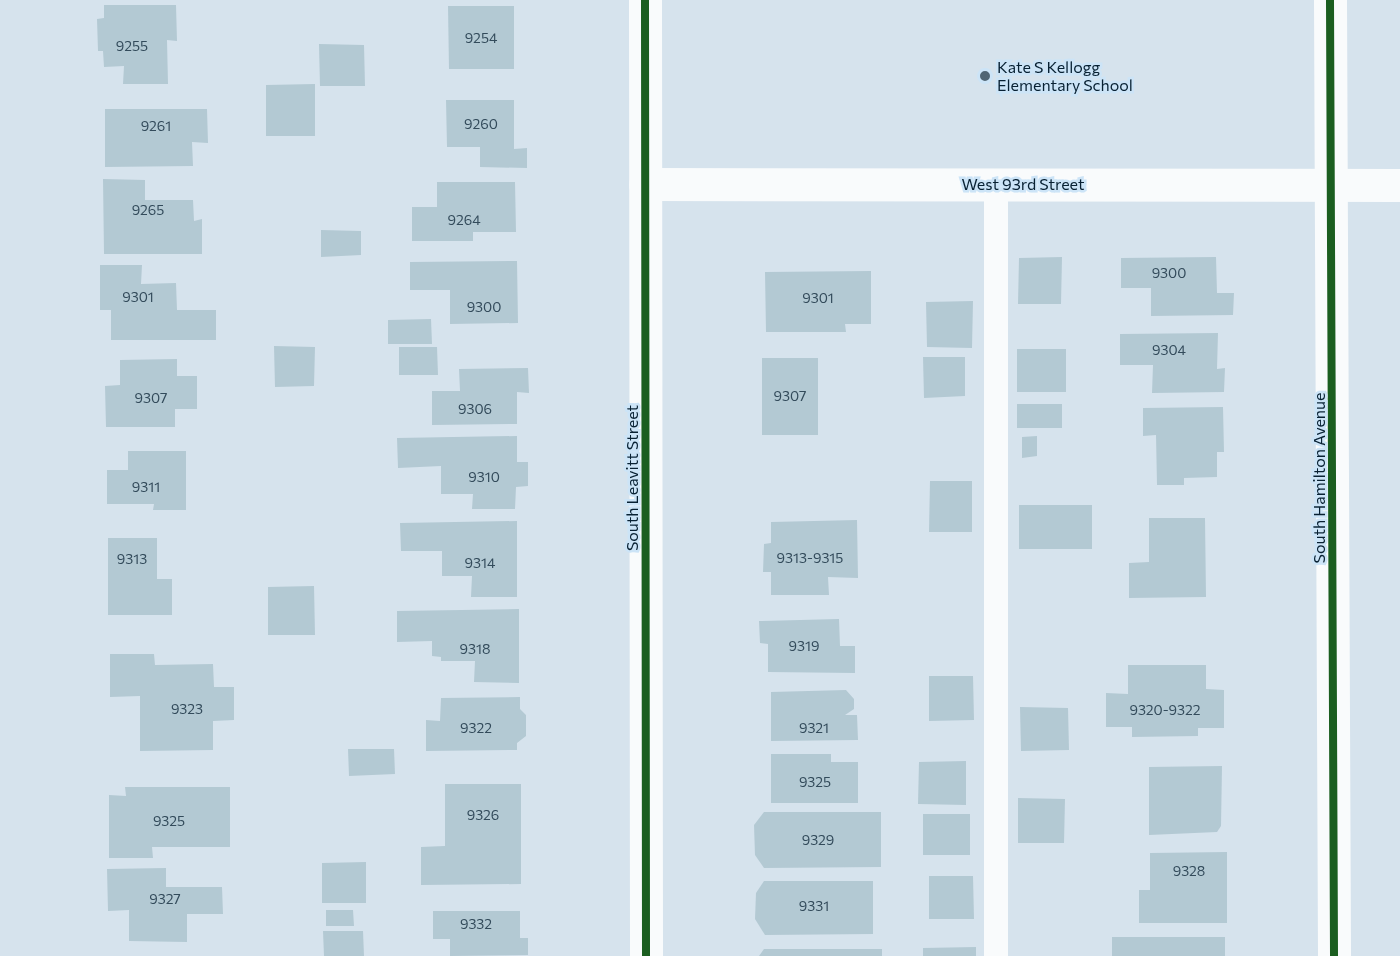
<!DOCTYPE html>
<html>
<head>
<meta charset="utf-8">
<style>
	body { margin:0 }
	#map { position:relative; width:1400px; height:956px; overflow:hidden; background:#d6e3ed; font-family:Commissioner,sans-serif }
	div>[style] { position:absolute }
	.building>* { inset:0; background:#b3c9d3 }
	.service>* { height:24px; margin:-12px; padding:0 12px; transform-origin:12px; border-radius:12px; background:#f9fbfc }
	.minor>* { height:33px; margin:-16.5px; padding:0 16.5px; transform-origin:16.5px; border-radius:16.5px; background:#f9fbfc }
	.cycleway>* { height:8px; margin:-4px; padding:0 4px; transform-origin:4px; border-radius:4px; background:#1b5e20 }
	.dots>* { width:16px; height:16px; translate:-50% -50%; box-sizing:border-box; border:3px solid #cce4f7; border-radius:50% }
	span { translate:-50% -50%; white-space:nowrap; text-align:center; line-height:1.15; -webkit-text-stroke:5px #cce4f7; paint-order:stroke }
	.number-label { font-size:14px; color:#334b5b }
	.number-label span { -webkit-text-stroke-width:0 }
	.poi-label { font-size:16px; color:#082133 }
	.left { translate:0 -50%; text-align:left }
	.street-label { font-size:16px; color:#082133 }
</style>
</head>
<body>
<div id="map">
	<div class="building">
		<i style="clip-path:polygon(104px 5px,176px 5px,177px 41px,167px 40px,168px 84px,123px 84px,124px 66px,104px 67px,103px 51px,98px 51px,97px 19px,104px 18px)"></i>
		<i style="clip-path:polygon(448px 6px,514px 6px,514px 69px,449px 69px)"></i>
		<i style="clip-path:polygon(319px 44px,364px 45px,365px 86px,320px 86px)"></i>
		<i style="clip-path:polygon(315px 84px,315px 136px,266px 136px,266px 85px)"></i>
		<i style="clip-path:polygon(446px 100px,514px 100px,514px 149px,527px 148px,527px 168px,480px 167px,480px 147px,447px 147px)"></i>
		<i style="clip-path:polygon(105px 109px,207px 109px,208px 143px,192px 142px,193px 166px,105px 167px)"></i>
		<i style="clip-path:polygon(103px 179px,145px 180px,145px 200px,193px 200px,194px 221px,202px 219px,202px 254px,104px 254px)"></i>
		<i style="clip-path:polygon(437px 182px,515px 182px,516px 232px,473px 232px,473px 241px,412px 241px,412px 207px,437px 207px)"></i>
		<i style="clip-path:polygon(321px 230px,361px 231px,361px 255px,321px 257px)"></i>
		<i style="clip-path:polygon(1062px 257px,1061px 304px,1018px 304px,1019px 258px)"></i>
		<i style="clip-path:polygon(1216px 257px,1217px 293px,1234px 293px,1233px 315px,1151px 316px,1151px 288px,1121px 288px,1121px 258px)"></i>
		<i style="clip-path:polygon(517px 261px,518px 323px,450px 324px,450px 290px,410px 290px,410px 262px)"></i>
		<i style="clip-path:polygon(100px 265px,142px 265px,141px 284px,176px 283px,177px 310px,216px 310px,216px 340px,111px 340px,111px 310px,100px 310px)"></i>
		<i style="clip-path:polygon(871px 271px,871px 324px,845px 324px,846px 332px,766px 332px,765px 272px)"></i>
		<i style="clip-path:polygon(973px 301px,972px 348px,927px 347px,926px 302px)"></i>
		<i style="clip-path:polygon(431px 319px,432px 344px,388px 344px,388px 320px)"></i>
		<i style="clip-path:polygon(1218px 333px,1217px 369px,1225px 368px,1224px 392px,1152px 393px,1153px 365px,1120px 365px,1120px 334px)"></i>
		<i style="clip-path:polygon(274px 346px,315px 347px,314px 386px,275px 387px)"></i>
		<i style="clip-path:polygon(399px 347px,437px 347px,438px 375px,399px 375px)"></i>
		<i style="clip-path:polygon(1017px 349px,1066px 349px,1066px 392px,1017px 392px)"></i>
		<i style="clip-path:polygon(923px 357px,965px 357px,965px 396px,924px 398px)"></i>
		<i style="clip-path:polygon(762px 358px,818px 358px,818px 435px,762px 435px)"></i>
		<i style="clip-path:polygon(177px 359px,177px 376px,197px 376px,197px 409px,175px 409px,175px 427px,106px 427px,105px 386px,120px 385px,120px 360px)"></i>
		<i style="clip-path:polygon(528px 368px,529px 393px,517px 392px,517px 424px,432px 425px,432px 391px,460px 391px,459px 369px)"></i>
		<i style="clip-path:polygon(1017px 404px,1062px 404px,1062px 428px,1017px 428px)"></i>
		<i style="clip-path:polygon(1223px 407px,1224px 452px,1217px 452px,1217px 477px,1184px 478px,1184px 485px,1157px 485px,1156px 435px,1143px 436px,1143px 408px)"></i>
		<i style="clip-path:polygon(517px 436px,517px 462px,528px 462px,528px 486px,516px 487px,515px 509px,472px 509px,473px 494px,441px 494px,441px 466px,398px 468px,397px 438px)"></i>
		<i style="clip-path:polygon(1037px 436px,1037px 456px,1022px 458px,1022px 437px)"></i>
		<i style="clip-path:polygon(128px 451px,186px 451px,186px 510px,153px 510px,154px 504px,107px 504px,107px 470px,128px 470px)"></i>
		<i style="clip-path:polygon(930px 481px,972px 481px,972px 532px,929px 532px)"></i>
		<i style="clip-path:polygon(1019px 505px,1092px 505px,1092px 549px,1019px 549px)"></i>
		<i style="clip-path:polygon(1149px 518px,1205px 518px,1206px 597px,1129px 598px,1129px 563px,1149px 562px)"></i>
		<i style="clip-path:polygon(857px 520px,858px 578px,828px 577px,829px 595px,771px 595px,771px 572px,763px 572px,764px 544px,771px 543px,771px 522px)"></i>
		<i style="clip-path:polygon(517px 521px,517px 597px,471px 597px,472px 576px,442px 576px,442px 551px,401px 551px,400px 523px)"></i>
		<i style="clip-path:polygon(108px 538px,157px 538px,157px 579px,172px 579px,172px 615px,108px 615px)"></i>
		<i style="clip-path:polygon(314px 586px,315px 635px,268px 635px,268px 587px)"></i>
		<i style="clip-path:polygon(519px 609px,519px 683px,474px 682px,475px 661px,441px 661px,441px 657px,432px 656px,432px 641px,397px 642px,397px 611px)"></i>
		<i style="clip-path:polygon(839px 619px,840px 646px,855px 646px,855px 673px,768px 672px,768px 644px,760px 643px,759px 621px)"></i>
		<i style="clip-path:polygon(110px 654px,154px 654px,155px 665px,213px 664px,214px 687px,234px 687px,234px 720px,213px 721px,213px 750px,140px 751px,140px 696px,110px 697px)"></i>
		<i style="clip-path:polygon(1128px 665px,1206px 665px,1206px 689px,1224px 690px,1224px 728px,1198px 728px,1198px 736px,1132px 737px,1132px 727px,1106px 727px,1106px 693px,1128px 694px)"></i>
		<i style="clip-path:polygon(929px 676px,973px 676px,974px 720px,929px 721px)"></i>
		<i style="clip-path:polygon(846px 690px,854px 699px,854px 709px,845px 715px,857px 715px,858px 740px,771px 741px,771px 692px)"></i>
		<i style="clip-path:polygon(520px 697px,520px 709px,526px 715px,526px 736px,517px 743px,517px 750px,426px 751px,426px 720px,440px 721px,441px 698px)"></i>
		<i style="clip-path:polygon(1020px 707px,1068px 708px,1069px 750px,1021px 751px)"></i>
		<i style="clip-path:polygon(348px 749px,394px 749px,395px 774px,349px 776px)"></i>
		<i style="clip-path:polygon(771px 754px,831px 754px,831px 762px,858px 762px,858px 803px,771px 803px)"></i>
		<i style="clip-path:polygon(966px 761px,966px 805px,918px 804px,919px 762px)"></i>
		<i style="clip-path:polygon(1222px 766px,1221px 826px,1217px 832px,1149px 835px,1149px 767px)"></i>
		<i style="clip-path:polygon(445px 784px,521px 784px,521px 884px,421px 885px,421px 847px,445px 846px)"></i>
		<i style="clip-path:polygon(125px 787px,230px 787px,230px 847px,152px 847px,153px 858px,109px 858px,109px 795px,126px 796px)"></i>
		<i style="clip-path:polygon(1018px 798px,1065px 799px,1064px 843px,1018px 843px)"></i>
		<i style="clip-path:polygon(764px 812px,881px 812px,881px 867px,764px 868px,755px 855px,754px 825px)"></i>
		<i style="clip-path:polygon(923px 814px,970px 814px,970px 855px,923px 855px)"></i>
		<i style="clip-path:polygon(1227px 852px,1227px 923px,1139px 923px,1139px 890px,1150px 890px,1150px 853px)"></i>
		<i style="clip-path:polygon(366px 862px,366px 903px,322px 903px,322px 863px)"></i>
		<i style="clip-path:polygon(166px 868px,166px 887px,222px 887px,223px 914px,187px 914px,187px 942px,129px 941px,129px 910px,108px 911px,107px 869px)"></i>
		<i style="clip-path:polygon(929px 876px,973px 876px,974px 919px,929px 919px)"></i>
		<i style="clip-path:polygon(764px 881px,873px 881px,873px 934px,765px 935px,755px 919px,756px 893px)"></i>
		<i style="clip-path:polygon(326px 910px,353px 910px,354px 926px,326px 926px)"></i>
		<i style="clip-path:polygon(433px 911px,520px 911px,520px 938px,528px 938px,528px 955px,450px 956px,450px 939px,433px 939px)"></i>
		<i style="clip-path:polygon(323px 931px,363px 931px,364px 956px,324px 956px)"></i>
		<i style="clip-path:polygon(1112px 937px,1225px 937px,1225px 956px,1112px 956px)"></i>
		<i style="clip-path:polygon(976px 947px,976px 956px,923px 956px,923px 948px)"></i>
		<i style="clip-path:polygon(764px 949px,882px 949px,882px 956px,759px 956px)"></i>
	</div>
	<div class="service">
		<i style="left:996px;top:184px;width:772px;rotate:90deg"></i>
	</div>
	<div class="minor">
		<i style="left:645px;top:0;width:956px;rotate:89.94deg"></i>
		<i style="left:1330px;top:0;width:956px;rotate:89.76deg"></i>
		<i style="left:645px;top:184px;width:755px;rotate:0.08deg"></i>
	</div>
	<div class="cycleway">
		<i style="left:645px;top:0;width:956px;rotate:89.94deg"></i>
		<i style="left:1330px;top:0;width:956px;rotate:89.76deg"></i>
	</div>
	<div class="dots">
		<i style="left:985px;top:76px;background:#506574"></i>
	</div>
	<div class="number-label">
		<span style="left:481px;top:38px">9254</span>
		<span style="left:132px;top:46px">9255</span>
		<span style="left:481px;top:124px">9260</span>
		<span style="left:156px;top:126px">9261</span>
		<span style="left:148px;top:210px">9265</span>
		<span style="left:464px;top:220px">9264</span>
		<span style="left:1169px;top:273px">9300</span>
		<span style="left:138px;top:297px">9301</span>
		<span style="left:818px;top:298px">9301</span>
		<span style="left:484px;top:307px">9300</span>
		<span style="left:1169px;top:350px">9304</span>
		<span style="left:790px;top:396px">9307</span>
		<span style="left:151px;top:398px">9307</span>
		<span style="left:475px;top:409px">9306</span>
		<span style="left:484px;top:477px">9310</span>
		<span style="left:146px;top:487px">9311</span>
		<span style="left:810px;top:558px">9313-9315</span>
		<span style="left:132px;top:559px">9313</span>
		<span style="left:480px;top:563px">9314</span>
		<span style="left:804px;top:646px">9319</span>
		<span style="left:475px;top:649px">9318</span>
		<span style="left:187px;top:709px">9323</span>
		<span style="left:1165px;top:710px">9320-9322</span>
		<span style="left:476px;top:728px">9322</span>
		<span style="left:814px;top:728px">9321</span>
		<span style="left:815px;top:782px">9325</span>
		<span style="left:483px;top:815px">9326</span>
		<span style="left:169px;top:821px">9325</span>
		<span style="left:818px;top:840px">9329</span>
		<span style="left:1189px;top:871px">9328</span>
		<span style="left:165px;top:899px">9327</span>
		<span style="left:814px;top:906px">9331</span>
		<span style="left:476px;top:924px">9332</span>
	</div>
	<div class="poi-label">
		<span class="left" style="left:997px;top:76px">Kate S Kellogg<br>Elementary School</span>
	</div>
	<div class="street-label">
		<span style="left:1023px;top:184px">West 93rd Street</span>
		<span style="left:632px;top:478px;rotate:-90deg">South Leavitt Street</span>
		<span style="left:1319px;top:478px;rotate:-90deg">South Hamilton Avenue</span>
	</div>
</div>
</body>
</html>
